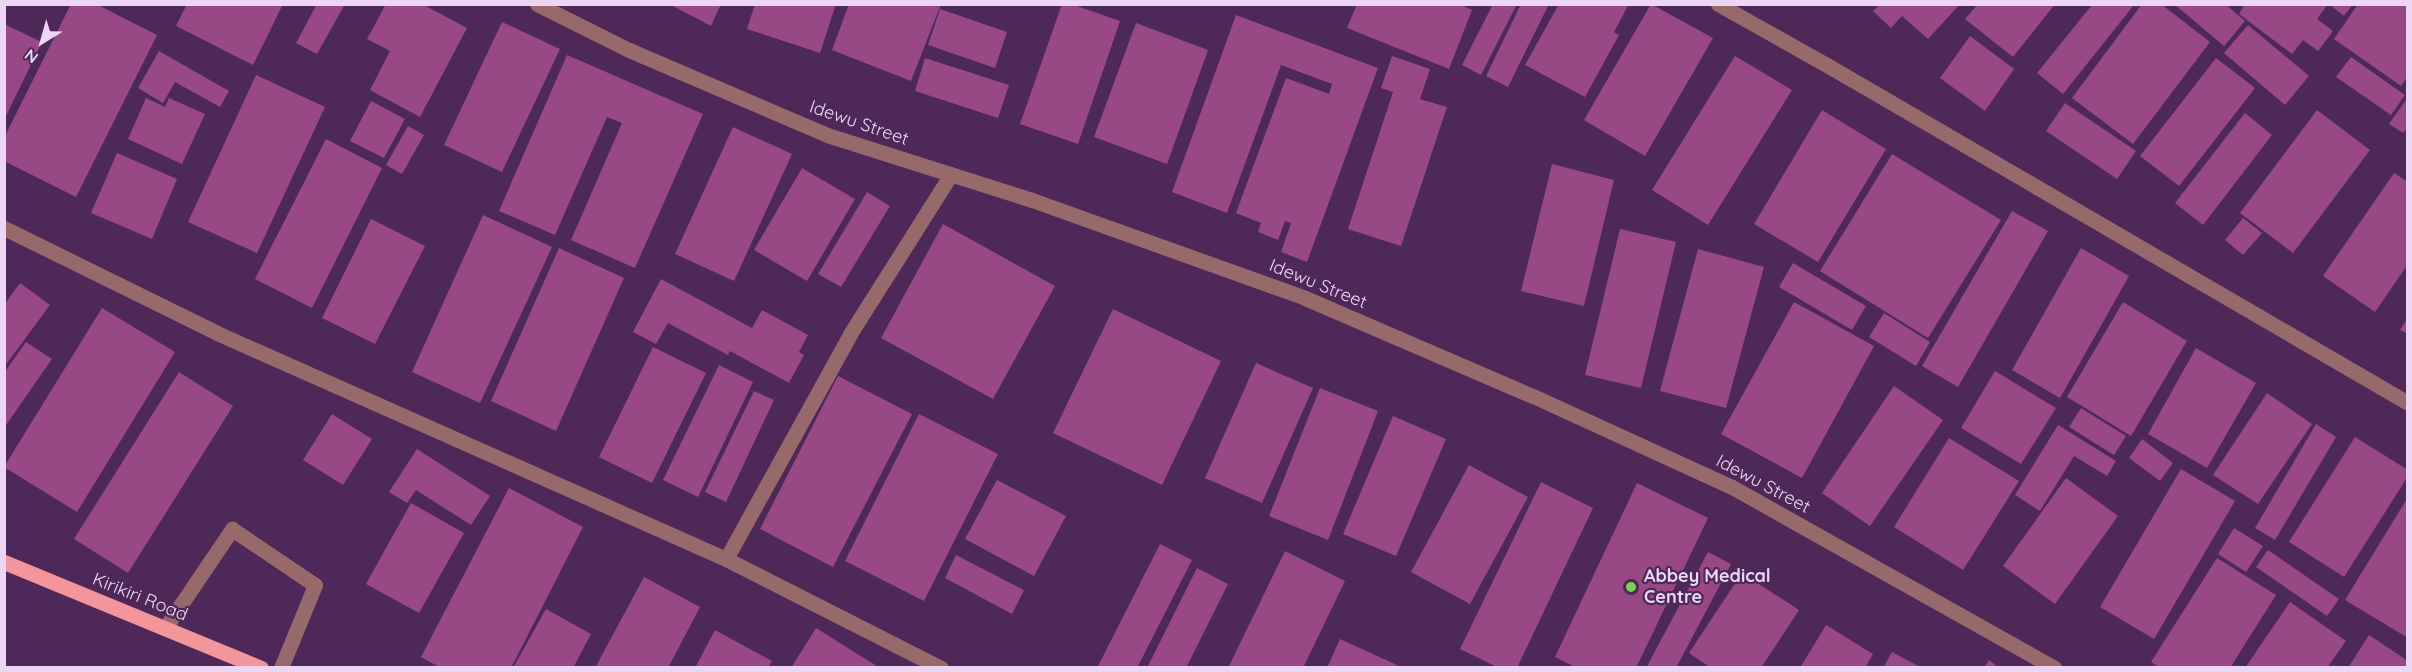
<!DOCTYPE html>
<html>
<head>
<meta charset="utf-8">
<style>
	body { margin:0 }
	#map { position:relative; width:2412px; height:672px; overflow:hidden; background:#4d2859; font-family:Quicksand,sans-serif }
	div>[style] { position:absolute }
	.building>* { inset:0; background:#994886 }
	.minor>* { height:15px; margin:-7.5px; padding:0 7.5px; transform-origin:7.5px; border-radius:7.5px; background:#98696b }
	.major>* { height:15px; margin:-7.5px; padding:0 7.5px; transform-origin:7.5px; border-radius:7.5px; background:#f3959a }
	.dots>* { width:16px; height:16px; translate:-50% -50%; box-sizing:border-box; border:3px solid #4d2859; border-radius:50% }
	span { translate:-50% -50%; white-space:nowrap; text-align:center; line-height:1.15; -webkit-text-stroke:4.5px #4d2859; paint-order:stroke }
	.street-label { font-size:18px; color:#ecd6f4 }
	.poi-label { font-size:18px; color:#ecd6f4; font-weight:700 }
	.left { translate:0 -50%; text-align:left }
	.frame { position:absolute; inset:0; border:6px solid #ecd6f4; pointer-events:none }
	.north { position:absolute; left:12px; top:12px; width:60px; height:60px; -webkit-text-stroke:4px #4d2859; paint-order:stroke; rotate:217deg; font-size:16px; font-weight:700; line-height:24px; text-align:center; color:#ecd6f4 }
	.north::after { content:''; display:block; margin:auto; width:21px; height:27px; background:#ecd6f4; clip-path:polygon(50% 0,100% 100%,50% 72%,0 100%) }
</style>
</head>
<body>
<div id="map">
	<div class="building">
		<i style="clip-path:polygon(71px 4px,96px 4px,157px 35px,76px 197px,4px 161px,4px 138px)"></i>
		<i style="clip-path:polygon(187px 4px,283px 4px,253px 65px,176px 26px)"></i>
		<i style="clip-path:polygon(317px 4px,345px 4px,317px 54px,296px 43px)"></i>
		<i style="clip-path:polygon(386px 4px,422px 4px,467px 28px,420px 117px,370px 90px,390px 51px,367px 39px)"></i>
		<i style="clip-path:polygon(669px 4px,721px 4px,711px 26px)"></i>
		<i style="clip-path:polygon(755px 4px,836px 4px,820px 53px,747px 29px)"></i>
		<i style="clip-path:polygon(849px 4px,941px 4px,911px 81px,832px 50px)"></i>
		<i style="clip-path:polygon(1062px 4px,1071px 4px,1120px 21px,1078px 144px,1020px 124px)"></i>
		<i style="clip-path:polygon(1357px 4px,1459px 4px,1472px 10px,1449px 69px,1347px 28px)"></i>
		<i style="clip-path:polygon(1493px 4px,1517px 4px,1481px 75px,1462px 65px)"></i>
		<i style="clip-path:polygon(1521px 4px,1549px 4px,1508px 87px,1486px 76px)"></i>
		<i style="clip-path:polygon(1559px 4px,1629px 4px,1614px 32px,1619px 35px,1585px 97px,1525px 65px)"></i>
		<i style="clip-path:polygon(1651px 4px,1713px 38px,1645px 156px,1584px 120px)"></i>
		<i style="clip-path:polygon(1880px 4px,1960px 4px,1928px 39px,1902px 16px,1891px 28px,1873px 11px)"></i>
		<i style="clip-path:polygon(1978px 4px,2055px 4px,2013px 57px,1965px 19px)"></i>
		<i style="clip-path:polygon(2142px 4px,2161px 4px,2210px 42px,2133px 144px,2072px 98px)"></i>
		<i style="clip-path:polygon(2174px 4px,2225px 4px,2245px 21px,2224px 46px)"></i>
		<i style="clip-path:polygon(2245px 4px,2328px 4px,2317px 19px,2333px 31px,2318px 51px,2303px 40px,2292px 54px,2239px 14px)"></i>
		<i style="clip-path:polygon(2329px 4px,2353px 4px,2344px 16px)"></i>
		<i style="clip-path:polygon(2358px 4px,2408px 4px,2408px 76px,2401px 86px,2334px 39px)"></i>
		<i style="clip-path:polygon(2092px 5px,2134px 5px,2063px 94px,2037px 73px)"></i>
		<i style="clip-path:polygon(940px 9px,1007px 32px,995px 68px,928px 45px)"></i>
		<i style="clip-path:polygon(1236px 15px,1378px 68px,1307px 262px,1281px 252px,1291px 223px,1285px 221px,1278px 240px,1258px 232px,1261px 223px,1236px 213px,1286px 78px,1329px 94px,1332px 84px,1281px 65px,1227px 213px,1172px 192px)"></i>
		<i style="clip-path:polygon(502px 22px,560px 49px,502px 172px,444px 145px)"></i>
		<i style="clip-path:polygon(1136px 23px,1208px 50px,1167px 164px,1094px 137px)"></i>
		<i style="clip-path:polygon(4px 24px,42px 42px,4px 120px)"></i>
		<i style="clip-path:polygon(2248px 25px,2309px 76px,2285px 105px,2224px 53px)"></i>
		<i style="clip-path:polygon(1970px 36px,2014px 69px,1985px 111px,1940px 78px)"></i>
		<i style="clip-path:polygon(159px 51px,229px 91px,220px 107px,175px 82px,163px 103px,138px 88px)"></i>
		<i style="clip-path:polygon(567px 55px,703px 114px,635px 268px,571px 240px,622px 123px,607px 117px,555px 235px,499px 211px)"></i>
		<i style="clip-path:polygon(1392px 56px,1430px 69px,1420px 99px,1447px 107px,1401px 246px,1348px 229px,1393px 92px,1381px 88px)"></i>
		<i style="clip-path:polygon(1735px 56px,1792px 90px,1708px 225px,1652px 190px)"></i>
		<i style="clip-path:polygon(2351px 57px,2405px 95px,2391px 115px,2336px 77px)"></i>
		<i style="clip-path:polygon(925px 58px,1009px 85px,998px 118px,915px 91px)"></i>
		<i style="clip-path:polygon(2216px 58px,2255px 88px,2179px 186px,2140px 156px)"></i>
		<i style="clip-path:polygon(256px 75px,325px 107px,257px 253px,188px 222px)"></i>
		<i style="clip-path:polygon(2408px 97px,2408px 127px,2403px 133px,2389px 124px)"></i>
		<i style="clip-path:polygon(146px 98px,165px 107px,169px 98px,205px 114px,182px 164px,128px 139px)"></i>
		<i style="clip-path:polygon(371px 101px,405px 119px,384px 158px,350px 141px)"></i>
		<i style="clip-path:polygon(2065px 103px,2136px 151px,2117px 179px,2046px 131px)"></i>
		<i style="clip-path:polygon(1822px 110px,1886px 149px,1818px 262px,1754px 224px)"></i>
		<i style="clip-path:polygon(2317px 110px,2370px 150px,2293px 253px,2240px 213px)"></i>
		<i style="clip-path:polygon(2245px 113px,2272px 135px,2203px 225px,2175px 203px)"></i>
		<i style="clip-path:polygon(408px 126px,424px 135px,402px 174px,386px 165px)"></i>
		<i style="clip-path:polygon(733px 127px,792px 154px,734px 281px,675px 254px)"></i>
		<i style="clip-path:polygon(326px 139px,382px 168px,312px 308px,255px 279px)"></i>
		<i style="clip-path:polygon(117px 153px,177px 179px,152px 239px,91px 213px)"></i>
		<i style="clip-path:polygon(1892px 154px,2001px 220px,1928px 338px,1820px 271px)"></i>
		<i style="clip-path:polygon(1552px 164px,1614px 180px,1584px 306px,1521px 291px)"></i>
		<i style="clip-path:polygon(802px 168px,855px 199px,807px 281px,754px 250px)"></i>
		<i style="clip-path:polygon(2394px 173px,2408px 182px,2408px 264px,2375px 312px,2323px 276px)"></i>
		<i style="clip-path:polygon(867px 192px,890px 206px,841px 287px,818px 274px)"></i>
		<i style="clip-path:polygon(2012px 211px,2048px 231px,1958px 387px,1922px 366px)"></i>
		<i style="clip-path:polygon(483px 215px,552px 247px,480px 403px,412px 372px)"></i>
		<i style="clip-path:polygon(2243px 218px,2262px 233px,2243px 255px,2225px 240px)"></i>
		<i style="clip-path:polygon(371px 219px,425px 246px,375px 344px,322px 318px)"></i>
		<i style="clip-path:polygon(943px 224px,1055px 286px,993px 399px,881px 338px)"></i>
		<i style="clip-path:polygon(1620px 229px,1676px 242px,1641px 388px,1585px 375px)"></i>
		<i style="clip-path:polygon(559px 248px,624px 278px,556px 431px,491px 401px)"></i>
		<i style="clip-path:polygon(2081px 248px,2129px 276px,2060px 398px,2012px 370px)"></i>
		<i style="clip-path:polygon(1698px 249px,1764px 267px,1726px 408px,1660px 391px)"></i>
		<i style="clip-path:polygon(1793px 263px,1866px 306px,1852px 330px,1779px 287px)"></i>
		<i style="clip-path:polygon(661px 279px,752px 328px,762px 310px,808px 335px,799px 352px,804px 355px,789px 383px,730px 351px,728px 355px,668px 323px,656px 344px,633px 332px)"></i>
		<i style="clip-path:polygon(20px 283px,50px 305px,4px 367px,4px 305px)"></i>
		<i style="clip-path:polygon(1794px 302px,1874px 346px,1802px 478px,1721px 434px)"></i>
		<i style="clip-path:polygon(2123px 302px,2187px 341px,2131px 436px,2067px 397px)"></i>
		<i style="clip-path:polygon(102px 308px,175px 352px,77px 512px,4px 467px)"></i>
		<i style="clip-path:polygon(1113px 309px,1221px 361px,1162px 485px,1053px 433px)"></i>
		<i style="clip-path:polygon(1884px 313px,1930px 342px,1916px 366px,1869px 337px)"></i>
		<i style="clip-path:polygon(2408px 317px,2408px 334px,2400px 330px)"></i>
		<i style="clip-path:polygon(26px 342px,52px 359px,4px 428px,4px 373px)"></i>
		<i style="clip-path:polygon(653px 347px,706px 373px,652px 483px,599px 457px)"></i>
		<i style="clip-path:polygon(2196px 348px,2256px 383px,2207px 468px,2148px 434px)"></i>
		<i style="clip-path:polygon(1256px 363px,1313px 388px,1262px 503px,1205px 478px)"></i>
		<i style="clip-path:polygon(719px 365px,753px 382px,698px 497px,663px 480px)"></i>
		<i style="clip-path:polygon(1995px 371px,2056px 408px,2021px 464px,1961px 428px)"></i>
		<i style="clip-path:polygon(179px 372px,233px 406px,128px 573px,74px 539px)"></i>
		<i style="clip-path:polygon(838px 376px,912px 414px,833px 567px,760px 529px)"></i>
		<i style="clip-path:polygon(1894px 386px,1943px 420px,1870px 526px,1822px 493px)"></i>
		<i style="clip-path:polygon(1320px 388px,1378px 411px,1328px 540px,1269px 516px)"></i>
		<i style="clip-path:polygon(754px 391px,774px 400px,726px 502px,705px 492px)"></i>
		<i style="clip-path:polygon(2267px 393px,2312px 424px,2258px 504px,2213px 475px)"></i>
		<i style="clip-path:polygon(2081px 408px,2126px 436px,2114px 455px,2069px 427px)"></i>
		<i style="clip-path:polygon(332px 414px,372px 439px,343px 485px,303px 460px)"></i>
		<i style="clip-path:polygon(919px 414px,998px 454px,924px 601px,845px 561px)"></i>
		<i style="clip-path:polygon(1393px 416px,1446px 439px,1396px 556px,1343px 534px)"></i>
		<i style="clip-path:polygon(2316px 424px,2336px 437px,2275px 540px,2255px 528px)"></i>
		<i style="clip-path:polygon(2058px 425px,2116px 461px,2107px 476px,2074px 456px,2040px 511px,2015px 495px)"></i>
		<i style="clip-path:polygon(2355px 437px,2408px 470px,2408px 476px,2344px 577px,2289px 542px)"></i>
		<i style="clip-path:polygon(1949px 438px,2019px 481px,1963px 570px,1894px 527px)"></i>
		<i style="clip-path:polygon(2142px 439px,2173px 463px,2160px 481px,2129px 458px)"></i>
		<i style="clip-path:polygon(417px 449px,490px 496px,471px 525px,416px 490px,407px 503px,389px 492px)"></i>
		<i style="clip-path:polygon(1469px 465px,1528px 497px,1470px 604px,1411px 572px)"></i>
		<i style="clip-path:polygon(2181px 469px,2235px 501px,2154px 639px,2100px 607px)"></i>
		<i style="clip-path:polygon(2066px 478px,2118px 516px,2055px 604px,2003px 566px)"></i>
		<i style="clip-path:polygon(997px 480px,1066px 516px,1034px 576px,965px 539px)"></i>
		<i style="clip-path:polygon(1541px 482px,1593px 508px,1517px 668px,1499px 668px,1460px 649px)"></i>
		<i style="clip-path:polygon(1637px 483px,1708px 518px,1636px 668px,1577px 668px,1555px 657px)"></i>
		<i style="clip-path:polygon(509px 488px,583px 527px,511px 668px,441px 668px,421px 657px)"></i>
		<i style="clip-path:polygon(2408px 497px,2408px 638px,2345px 600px)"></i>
		<i style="clip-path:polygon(411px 503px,464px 533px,419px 613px,366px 584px)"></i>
		<i style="clip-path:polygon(2234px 528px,2263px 546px,2246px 572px,2218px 554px)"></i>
		<i style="clip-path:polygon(1160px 544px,1192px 560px,1137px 668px,1097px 668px)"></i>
		<i style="clip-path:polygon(2268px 550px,2339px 599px,2327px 616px,2256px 567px)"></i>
		<i style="clip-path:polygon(1285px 551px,1345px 581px,1303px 668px,1228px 668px)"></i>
		<i style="clip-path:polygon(1708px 552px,1731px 564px,1676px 668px,1646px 668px)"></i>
		<i style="clip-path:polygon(956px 555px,1024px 590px,1012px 614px,945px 578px)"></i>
		<i style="clip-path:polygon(2217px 558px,2276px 595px,2230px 668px,2160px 668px,2151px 662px)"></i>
		<i style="clip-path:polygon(1197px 568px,1228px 584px,1186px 668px,1147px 668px)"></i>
		<i style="clip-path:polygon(1742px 573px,1799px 610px,1761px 668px,1711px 668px,1689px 653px)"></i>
		<i style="clip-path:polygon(644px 577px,700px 607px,668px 668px,595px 668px)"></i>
		<i style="clip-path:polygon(2290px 602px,2346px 641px,2327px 668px,2245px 668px)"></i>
		<i style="clip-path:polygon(546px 609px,591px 634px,573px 668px,513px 668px)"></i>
		<i style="clip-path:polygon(1826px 625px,1873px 654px,1865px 668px,1800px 668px)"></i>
		<i style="clip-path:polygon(816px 628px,880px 668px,791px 668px)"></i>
		<i style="clip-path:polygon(715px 630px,772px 661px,768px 668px,695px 668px)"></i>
		<i style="clip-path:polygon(2369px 635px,2408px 661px,2407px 668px,2348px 668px)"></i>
		<i style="clip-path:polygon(1340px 639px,1397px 665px,1396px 668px,1327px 668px)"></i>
		<i style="clip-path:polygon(1892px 652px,1922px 668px,1883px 668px)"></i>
		<i style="clip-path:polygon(1989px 660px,1999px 668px,1984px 668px)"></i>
	</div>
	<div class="minor">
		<i style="left:537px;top:4px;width:103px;rotate:26.6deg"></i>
		<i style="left:629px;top:50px;width:215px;rotate:23.2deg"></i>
		<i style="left:827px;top:135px;width:215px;rotate:17.6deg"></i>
		<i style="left:1032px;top:200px;width:290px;rotate:19.7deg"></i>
		<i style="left:1305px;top:298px;width:248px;rotate:23.3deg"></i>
		<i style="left:1533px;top:396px;width:219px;rotate:24.6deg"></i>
		<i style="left:1732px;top:487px;width:370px;rotate:29.3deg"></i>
		<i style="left:1718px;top:4px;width:131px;rotate:29.3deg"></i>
		<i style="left:1832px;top:68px;width:666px;rotate:30.18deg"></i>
		<i style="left:4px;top:228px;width:240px;rotate:26.2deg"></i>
		<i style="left:219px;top:334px;width:555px;rotate:23.93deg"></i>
		<i style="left:726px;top:559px;width:241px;rotate:26.9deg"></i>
		<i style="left:726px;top:559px;width:257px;rotate:-61.1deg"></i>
		<i style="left:850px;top:334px;width:189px;rotate:-57.7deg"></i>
		<i style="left:165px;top:628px;width:120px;rotate:-55.9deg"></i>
		<i style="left:232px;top:529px;width:100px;rotate:34deg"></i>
		<i style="left:315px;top:585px;width:90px;rotate:112.3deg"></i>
	</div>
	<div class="major">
		<i style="left:4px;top:562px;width:278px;rotate:22.4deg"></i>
	</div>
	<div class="dots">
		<i style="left:1631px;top:587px;background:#7cd155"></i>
	</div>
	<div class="street-label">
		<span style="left:859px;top:123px;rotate:19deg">Idewu Street</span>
		<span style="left:1318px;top:284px;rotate:22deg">Idewu Street</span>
		<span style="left:1763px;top:484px;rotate:28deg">Idewu Street</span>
		<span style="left:140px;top:597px;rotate:22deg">Kirikiri Road</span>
	</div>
	<div class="poi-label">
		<span class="left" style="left:1644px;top:587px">Abbey Medical<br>Centre</span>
	</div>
	<div class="frame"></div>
	<div class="north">N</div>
</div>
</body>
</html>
